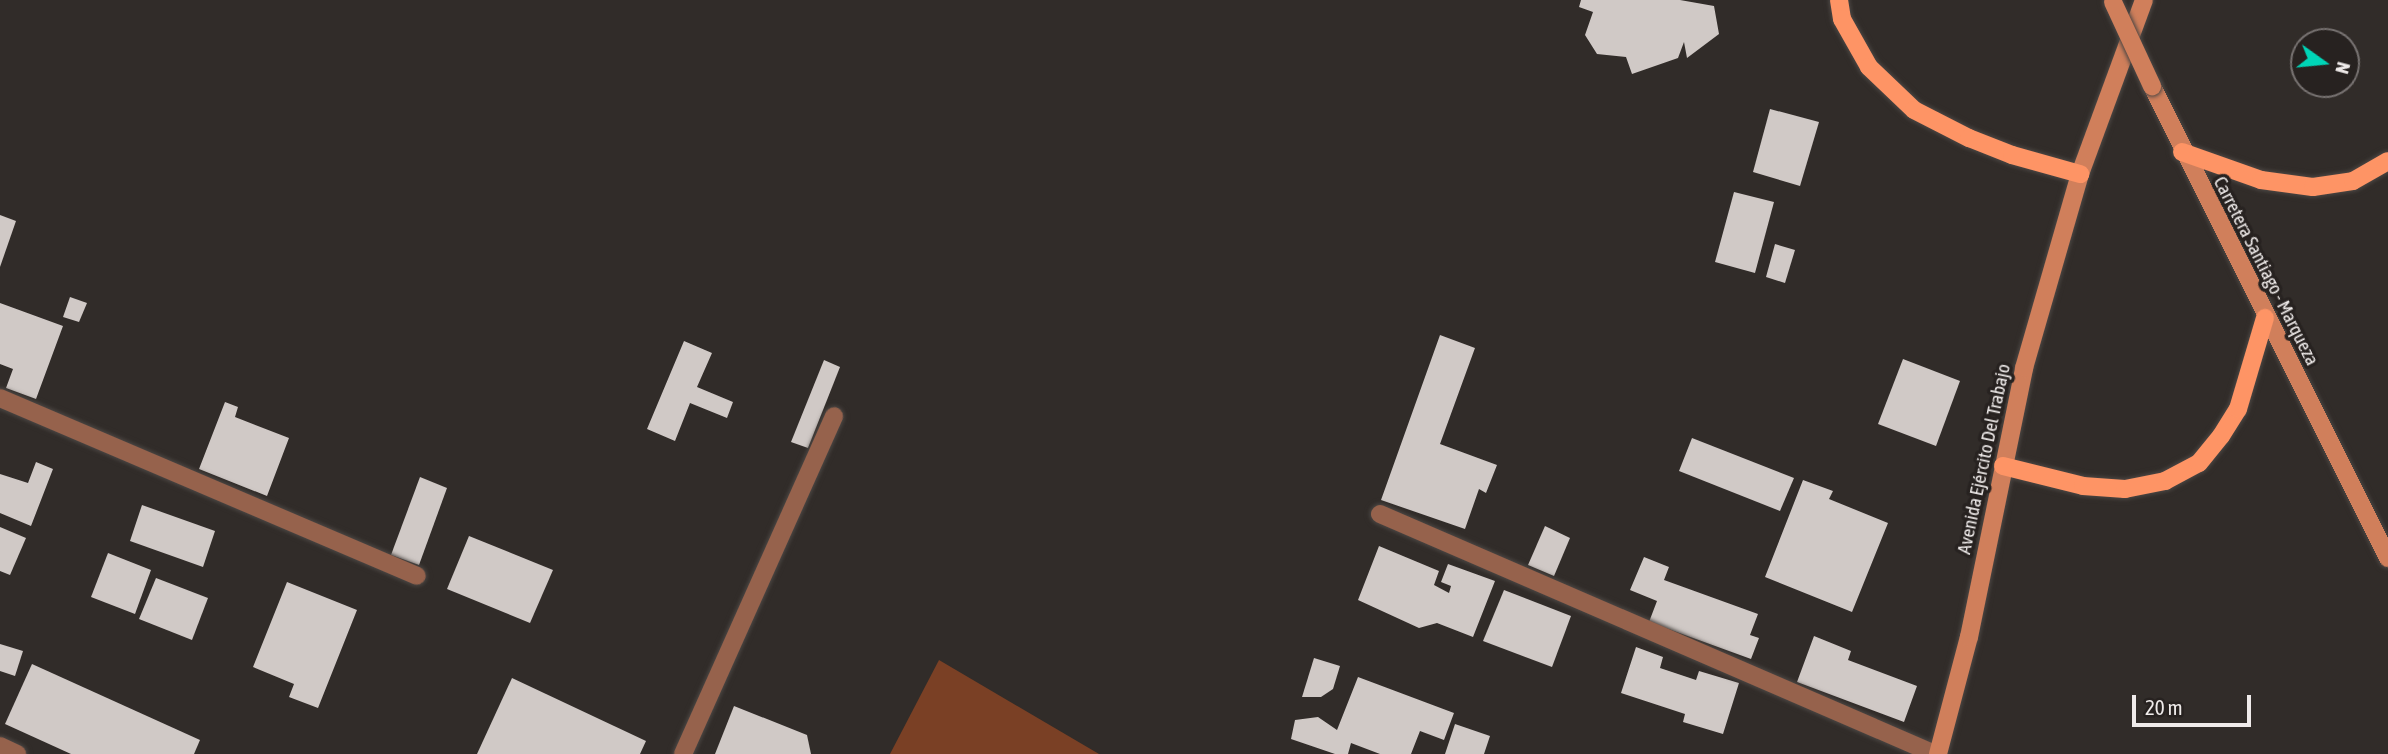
<!DOCTYPE html>
<html>
<head>
<meta charset="utf-8">
<style>
	body { margin:0 }
	#map { position:relative; width:2388px; height:754px; overflow:hidden; background:#312c29; font-family:"Asap Condensed",sans-serif }
	div>[style] { position:absolute }
	.green>* { inset:0; background:#7a4025 }
	.building>* { inset:0; background:#d0c9c6 }
	.roads { filter:drop-shadow(0 0 2px #4c4744) drop-shadow(0 0 2px #4c4744) }
	.minor>* { height:18px; margin:-9px; padding:0 9px; transform-origin:9px; border-radius:9px; background:#96624c }
	.secondary>* { height:18px; margin:-9px; padding:0 9px; transform-origin:9px; border-radius:9px; background:#d07f5b }
	.primary>* { height:18px; margin:-9px; padding:0 9px; transform-origin:9px; border-radius:9px; background:#fe9465 }
	.bridges { filter:drop-shadow(0 0 2px #4c4744) drop-shadow(0 0 2px #4c4744) }
	.secondary-bridge>* { height:18px; margin:-9px; padding:0 9px; transform-origin:9px; border-radius:9px; background:#d07f5b }
	span { translate:-50% -50%; white-space:nowrap; text-align:center; line-height:1.15; -webkit-text-stroke:7px #272220; paint-order:stroke }
	.street-label { font-size:19px; color:#efebea }
	.north { position:absolute; left:2290px; top:28px; width:70px; height:70px; box-sizing:border-box; background:#272220; border:2px solid #777271; border-radius:50%; rotate:105deg; font-size:19px; font-weight:700; line-height:28px; text-align:center; color:#efebea }
	.north::after { content:''; display:block; margin:auto; width:24px; height:32px; background:#00d5b7; clip-path:polygon(50% 0,100% 100%,50% 72%,0 100%) }
	.scale { position:absolute; left:2132px; top:695px; width:119px; height:32px; box-sizing:border-box; border:4px solid #efebea; border-top:0; padding-left:9px; font-size:21px; line-height:24px; white-space:nowrap; color:#efebea; -webkit-text-stroke:5px #272220; paint-order:stroke }
</style>
</head>
<body>
<div id="map">
	<div class="green">
		<i style="clip-path:polygon(939px 660px,1099px 754px,890px 754px)"></i>
	</div>
	<div class="building">
		<i style="clip-path:polygon(1581px 0,1680px 0,1714px 6px,1719px 34px,1687px 58px,1684px 42px,1678px 58px,1632px 74px,1626px 57px,1597px 54px,1585px 35px,1593px 12px,1579px 7px)"></i>
		<i style="clip-path:polygon(1770px 109px,1819px 122px,1800px 186px,1753px 172px)"></i>
		<i style="clip-path:polygon(1734px 192px,1774px 202px,1755px 273px,1715px 262px)"></i>
		<i style="clip-path:polygon(0 215px,16px 221px,0 267px)"></i>
		<i style="clip-path:polygon(1775px 244px,1795px 250px,1785px 283px,1766px 277px)"></i>
		<i style="clip-path:polygon(70px 297px,87px 303px,79px 322px,63px 317px)"></i>
		<i style="clip-path:polygon(0 303px,63px 326px,36px 399px,6px 388px,13px 369px,0 364px)"></i>
		<i style="clip-path:polygon(1440px 335px,1475px 348px,1440px 444px,1497px 465px,1486px 493px,1479px 489px,1465px 529px,1381px 500px)"></i>
		<i style="clip-path:polygon(684px 341px,712px 353px,697px 387px,733px 402px,727px 418px,690px 403px,675px 441px,647px 429px)"></i>
		<i style="clip-path:polygon(1903px 359px,1960px 381px,1936px 446px,1878px 424px)"></i>
		<i style="clip-path:polygon(824px 360px,840px 367px,808px 448px,791px 442px)"></i>
		<i style="clip-path:polygon(225px 402px,238px 407px,235px 417px,289px 438px,267px 496px,199px 469px)"></i>
		<i style="clip-path:polygon(1692px 438px,1794px 478px,1780px 511px,1679px 471px)"></i>
		<i style="clip-path:polygon(36px 462px,53px 469px,31px 526px,0 513px,0 474px,28px 483px)"></i>
		<i style="clip-path:polygon(420px 477px,447px 488px,419px 565px,391px 555px)"></i>
		<i style="clip-path:polygon(1803px 480px,1833px 491px,1829px 499px,1888px 523px,1852px 612px,1765px 577px)"></i>
		<i style="clip-path:polygon(142px 505px,215px 531px,203px 567px,130px 541px)"></i>
		<i style="clip-path:polygon(1545px 526px,1570px 538px,1554px 576px,1528px 565px)"></i>
		<i style="clip-path:polygon(0 527px,26px 538px,10px 575px,0 571px)"></i>
		<i style="clip-path:polygon(469px 536px,553px 570px,530px 623px,447px 589px)"></i>
		<i style="clip-path:polygon(1379px 546px,1439px 571px,1434px 585px,1449px 593px,1451px 586px,1441px 582px,1448px 564px,1495px 581px,1473px 637px,1437px 623px,1419px 628px,1358px 600px)"></i>
		<i style="clip-path:polygon(108px 553px,151px 570px,135px 614px,91px 597px)"></i>
		<i style="clip-path:polygon(1644px 557px,1669px 567px,1664px 580px,1758px 614px,1750px 635px,1759px 638px,1751px 659px,1649px 622px,1657px 601px,1630px 590px)"></i>
		<i style="clip-path:polygon(156px 578px,208px 598px,192px 640px,139px 619px)"></i>
		<i style="clip-path:polygon(287px 582px,357px 610px,318px 708px,289px 697px,294px 684px,253px 667px)"></i>
		<i style="clip-path:polygon(1504px 590px,1571px 616px,1552px 667px,1483px 641px)"></i>
		<i style="clip-path:polygon(1814px 636px,1851px 651px,1848px 660px,1917px 686px,1904px 722px,1797px 682px)"></i>
		<i style="clip-path:polygon(0 644px,23px 651px,15px 676px,0 671px)"></i>
		<i style="clip-path:polygon(1636px 647px,1663px 657px,1660px 668px,1696px 680px,1699px 671px,1739px 683px,1723px 734px,1683px 722px,1685px 714px,1621px 693px)"></i>
		<i style="clip-path:polygon(1314px 658px,1340px 666px,1333px 689px,1321px 697px,1302px 697px)"></i>
		<i style="clip-path:polygon(32px 664px,200px 740px,194px 754px,71px 754px,5px 724px)"></i>
		<i style="clip-path:polygon(1358px 677px,1454px 713px,1444px 740px,1420px 731px,1411px 754px,1380px 754px,1351px 743px,1348px 754px,1335px 754px,1291px 739px,1295px 720px,1318px 717px,1337px 730px)"></i>
		<i style="clip-path:polygon(512px 678px,646px 741px,640px 754px,477px 754px)"></i>
		<i style="clip-path:polygon(734px 706px,807px 735px,811px 754px,715px 754px)"></i>
		<i style="clip-path:polygon(1455px 724px,1490px 736px,1484px 754px,1445px 754px)"></i>
	</div>
	<div class="roads">
		<div class="minor">
			<i style="left:0;top:398px;width:453px;rotate:23.1deg"></i>
			<i style="left:1380px;top:514px;width:605px;rotate:23.39deg"></i>
			<i style="left:0;top:746px;width:19px;rotate:25deg"></i>
			<i style="left:683px;top:754px;width:370px;rotate:-65.9deg"></i>
		</div>
		<div class="secondary">
			<i style="left:2152px;top:86px;width:528px;rotate:63.43deg"></i>
			<i style="left:1938px;top:754px;width:121px;rotate:-75.2deg"></i>
			<i style="left:1969px;top:637px;width:275px;rotate:-78.4deg"></i>
			<i style="left:2024px;top:368px;width:202px;rotate:-73.9deg"></i>
			<i style="left:2080px;top:174px;width:185px;rotate:-69.8deg"></i>
		</div>
		<div class="primary">
			<i style="left:1839px;top:0;width:19px;rotate:81deg"></i>
			<i style="left:1842px;top:19px;width:55px;rotate:60.6deg"></i>
			<i style="left:1869px;top:67px;width:62px;rotate:43.7deg"></i>
			<i style="left:1914px;top:110px;width:62px;rotate:27deg"></i>
			<i style="left:1969px;top:138px;width:46px;rotate:21.6deg"></i>
			<i style="left:2012px;top:155px;width:71px;rotate:15.6deg"></i>
			<i style="left:2182px;top:152px;width:84px;rotate:19.5deg"></i>
			<i style="left:2261px;top:180px;width:52px;rotate:7.7deg"></i>
			<i style="left:2313px;top:187px;width:40px;rotate:-8.5deg"></i>
			<i style="left:2353px;top:181px;width:40px;rotate:-29.7deg"></i>
			<i style="left:2003px;top:466px;width:82px;rotate:14deg"></i>
			<i style="left:2083px;top:486px;width:42px;rotate:4.1deg"></i>
			<i style="left:2125px;top:489px;width:41px;rotate:-11.3deg"></i>
			<i style="left:2165px;top:481px;width:38px;rotate:-28deg"></i>
			<i style="left:2199px;top:463px;width:35px;rotate:-51deg"></i>
			<i style="left:2221px;top:436px;width:32px;rotate:-58deg"></i>
			<i style="left:2238px;top:409px;width:95px;rotate:-73.5deg"></i>
		</div>
	</div>
	<div class="bridges">
		<div class="secondary-bridge">
			<i style="left:2113px;top:2px;width:93px;rotate:65.1deg"></i>
		</div>
	</div>
	<div class="street-label">
		<span style="left:2266px;top:271px;rotate:63deg">Carretera Santiago - Marqueza</span>
		<span style="left:1984px;top:459px;rotate:-78deg">Avenida Ejército Del Trabajo</span>
	</div>
	<div class="north">N</div>
	<div class="scale">20 m</div>
</div>
</body>
</html>
